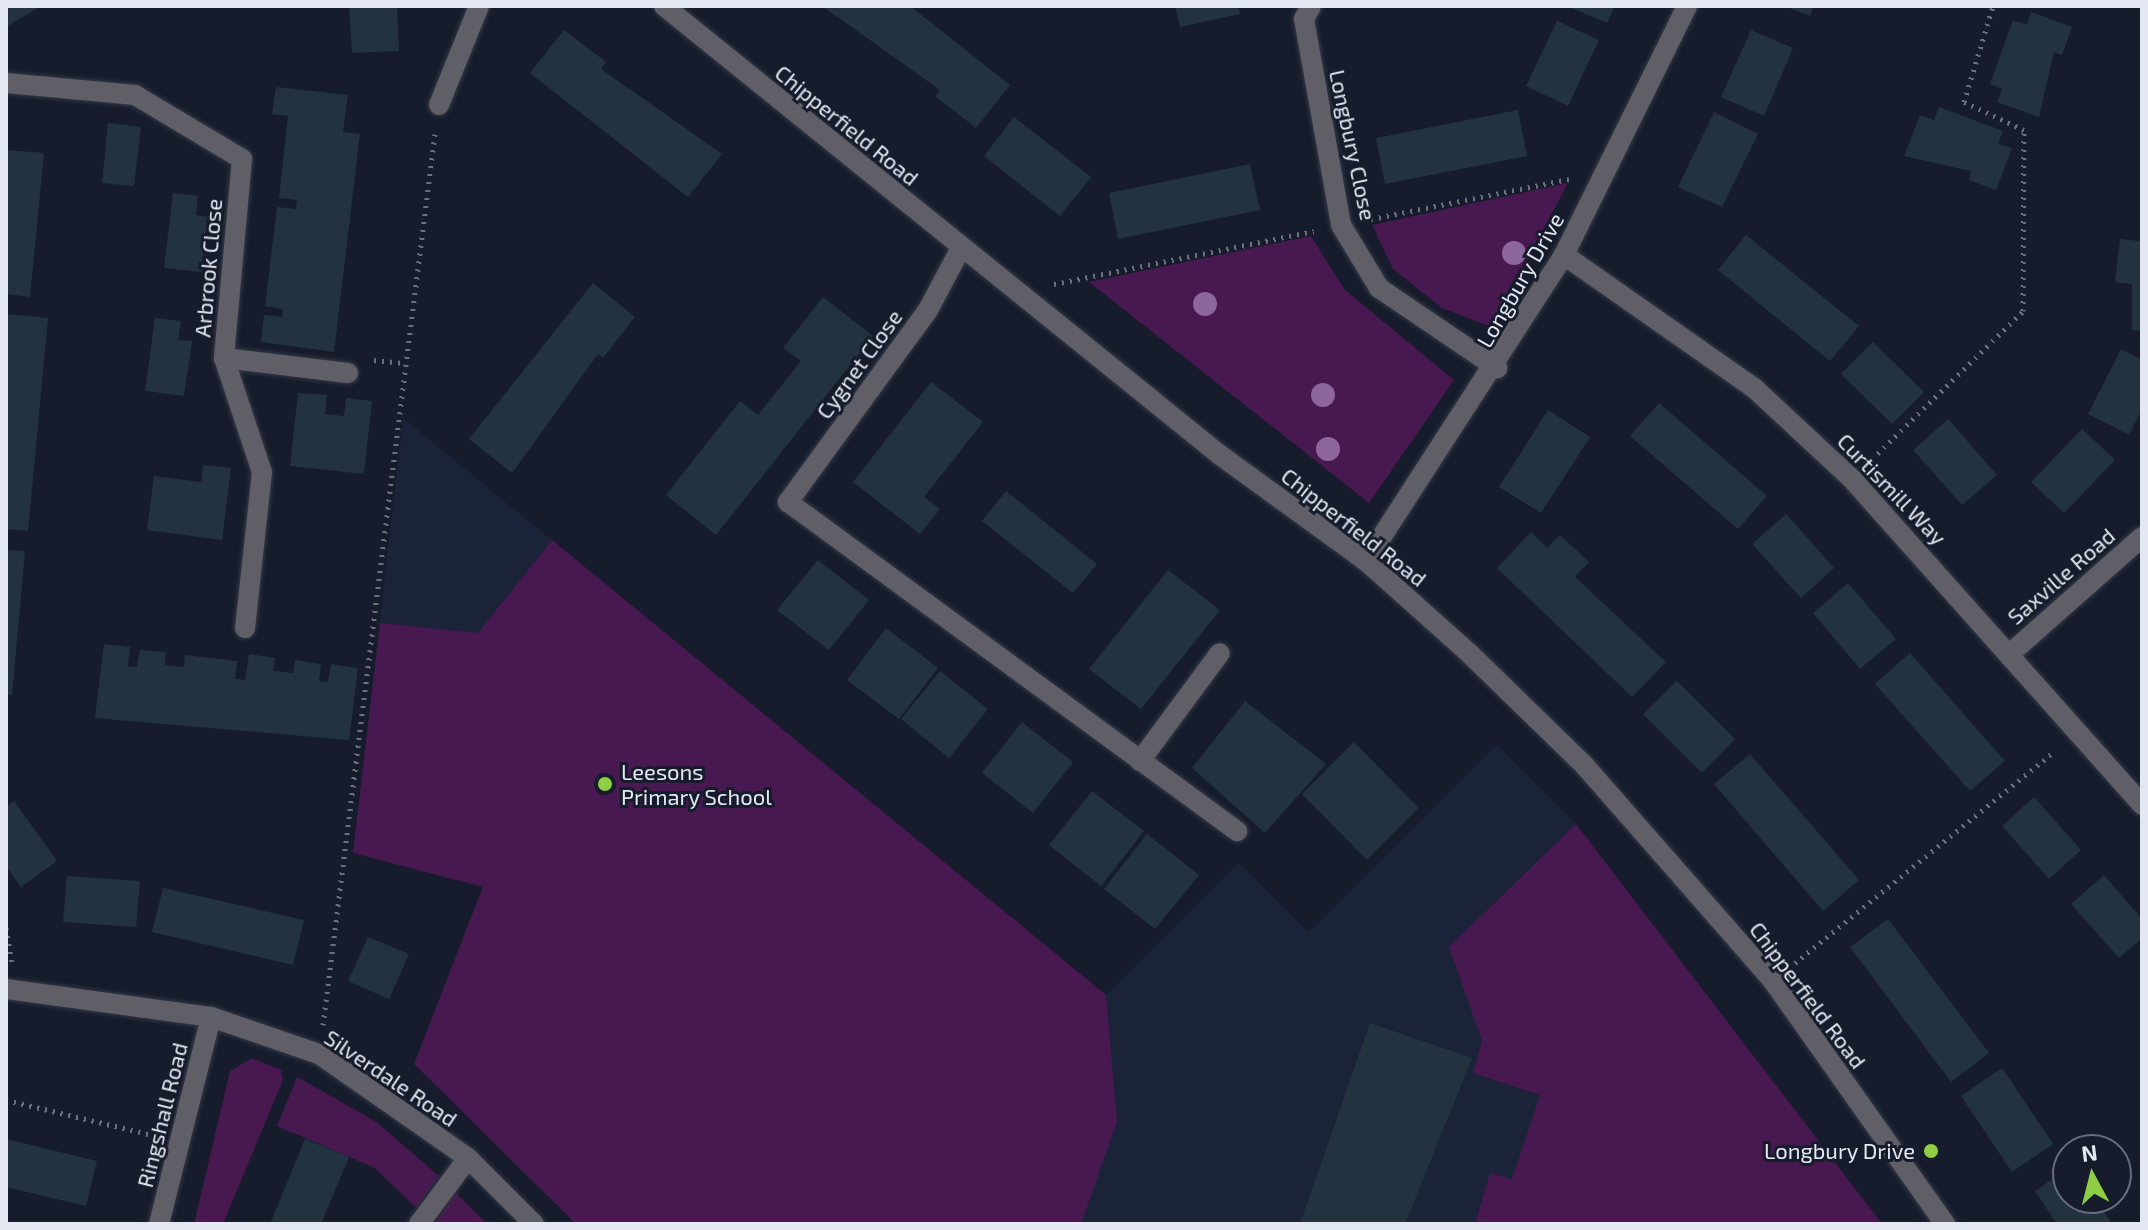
<!DOCTYPE html>
<html>
<head>
<meta charset="utf-8">
<style>
	body { margin:0 }
	#map { position:relative; width:2148px; height:1230px; overflow:hidden; background:#161c2b; font-family:"Exo 2",sans-serif }
	div>[style] { position:absolute }
	.built>* { inset:0; background:#1b2338 }
	.green>* { inset:0; background:#481850 }
	.building>* { inset:0; background:#22333f }
	.path>* { height:5px; margin-top:-2.5px; transform-origin:0; background:repeating-linear-gradient(90deg,#6c717f 0 2px,transparent 0 8px) }
	.roads { filter:drop-shadow(0 0 2px #333947) drop-shadow(0 0 2px #333947) }
	.minor>* { height:20px; margin:-10px; padding:0 10px; transform-origin:10px; border-radius:10px; background:#605f68 }
	.trees>* { width:24px; height:24px; margin:-12px; border-radius:50%; background:#8d669d }
	.dots>* { width:22px; height:22px; translate:-50% -50%; box-sizing:border-box; border:4px solid #161c2b; border-radius:50% }
	span { translate:-50% -50%; white-space:nowrap; text-align:center; line-height:1.15; -webkit-text-stroke:6px #161c2b; paint-order:stroke }
	.street-label { font-size:22px; color:#e4e8f3 }
	.poi-label { font-size:22px; color:#e4e8f3 }
	.left { translate:0 -50%; text-align:left }
	.right { translate:-100% -50%; text-align:right }
	.frame { position:absolute; inset:0; border:8px solid #e4e8f3; pointer-events:none }
	.north { position:absolute; left:2052px; top:1134px; width:80px; height:80px; box-sizing:border-box; background:#161c2b; border:2px solid #686e7b; border-radius:50%; rotate:353deg; font-size:22px; font-weight:700; line-height:32px; text-align:center; color:#e4e8f3 }
	.north::after { content:''; display:block; margin:auto; width:28px; height:36px; background:#8dce44; clip-path:polygon(50% 0,100% 100%,50% 72%,0 100%) }
</style>
</head>
<body>
<div id="map">
	<div class="built">
		<i style="clip-path:polygon(403px 418px,1106px 995px,1238px 863px,1309px 932px,1497px 744px,1576px 824px,1882px 1224px,576px 1224px,414px 1064px,483px 886px,353px 853px)"></i>
	</div>
	<div class="green">
		<i style="clip-path:polygon(1568px 183px,1491px 327px,1442px 308px,1393px 269px,1372px 225px)"></i>
		<i style="clip-path:polygon(1311px 236px,1345px 290px,1454px 380px,1369px 503px,1089px 282px)"></i>
		<i style="clip-path:polygon(552px 540px,1106px 995px,1117px 1122px,1081px 1224px,576px 1224px,414px 1064px,483px 887px,353px 853px,380px 623px,478px 633px)"></i>
		<i style="clip-path:polygon(1576px 824px,1882px 1224px,1475px 1224px,1490px 1173px,1512px 1179px,1540px 1095px,1473px 1073px,1482px 1041px,1449px 947px)"></i>
		<i style="clip-path:polygon(252px 1058px,281px 1070px,283px 1080px,223px 1224px,194px 1224px,230px 1071px)"></i>
		<i style="clip-path:polygon(297px 1077px,375px 1121px,439px 1176px,416px 1208px,375px 1168px,277px 1126px)"></i>
		<i style="clip-path:polygon(456px 1193px,487px 1224px,434px 1224px)"></i>
	</div>
	<div class="building">
		<i style="clip-path:polygon(6px 6px,41px 6px,6px 27px)"></i>
		<i style="clip-path:polygon(349px 6px,397px 6px,399px 51px,352px 53px)"></i>
		<i style="clip-path:polygon(822px 6px,910px 6px,1010px 85px,976px 128px,935px 96px,940px 90px)"></i>
		<i style="clip-path:polygon(1175px 6px,1238px 6px,1240px 14px,1180px 27px)"></i>
		<i style="clip-path:polygon(1567px 6px,1615px 6px,1607px 23px)"></i>
		<i style="clip-path:polygon(1784px 6px,1814px 6px,1810px 16px)"></i>
		<i style="clip-path:polygon(2031px 12px,2072px 27px,2062px 55px,2054px 52px,2039px 117px,1997px 102px,2002px 89px,1990px 84px,2013px 20px,2027px 25px)"></i>
		<i style="clip-path:polygon(1557px 21px,1599px 40px,1568px 106px,1526px 86px)"></i>
		<i style="clip-path:polygon(564px 30px,606px 62px,601px 69px,722px 154px,688px 197px,530px 73px)"></i>
		<i style="clip-path:polygon(1751px 30px,1793px 48px,1764px 116px,1721px 97px)"></i>
		<i style="clip-path:polygon(276px 87px,348px 95px,343px 132px,360px 134px,334px 352px,261px 342px,264px 315px,282px 317px,283px 309px,265px 306px,277px 207px,296px 209px,297px 200px,279px 198px,288px 116px,272px 114px)"></i>
		<i style="clip-path:polygon(1939px 107px,2003px 131px,1998px 144px,2012px 148px,1996px 190px,1969px 180px,1971px 171px,1904px 156px,1920px 115px,1934px 120px)"></i>
		<i style="clip-path:polygon(1518px 110px,1527px 156px,1385px 184px,1376px 138px)"></i>
		<i style="clip-path:polygon(1714px 112px,1758px 134px,1722px 207px,1678px 187px)"></i>
		<i style="clip-path:polygon(1014px 117px,1091px 177px,1060px 216px,984px 156px)"></i>
		<i style="clip-path:polygon(108px 123px,141px 127px,134px 186px,102px 183px)"></i>
		<i style="clip-path:polygon(6px 150px,44px 153px,30px 297px,6px 294px)"></i>
		<i style="clip-path:polygon(1250px 164px,1260px 210px,1118px 239px,1109px 193px)"></i>
		<i style="clip-path:polygon(173px 193px,198px 196px,196px 215px,207px 217px,201px 272px,164px 268px)"></i>
		<i style="clip-path:polygon(2142px 232px,2142px 331px,2132px 330px,2132px 284px,2115px 282px,2120px 239px,2139px 241px)"></i>
		<i style="clip-path:polygon(1746px 235px,1859px 326px,1830px 361px,1718px 270px)"></i>
		<i style="clip-path:polygon(593px 283px,635px 317px,603px 358px,598px 354px,512px 473px,469px 439px)"></i>
		<i style="clip-path:polygon(823px 297px,873px 336px,716px 535px,666px 495px,740px 401px,758px 415px,801px 361px,783px 348px)"></i>
		<i style="clip-path:polygon(6px 314px,48px 318px,28px 531px,6px 529px)"></i>
		<i style="clip-path:polygon(155px 318px,181px 321px,178px 340px,192px 341px,184px 396px,145px 391px)"></i>
		<i style="clip-path:polygon(1873px 342px,1924px 392px,1892px 424px,1841px 374px)"></i>
		<i style="clip-path:polygon(2121px 349px,2142px 360px,2142px 409px,2129px 435px,2088px 414px)"></i>
		<i style="clip-path:polygon(931px 382px,983px 422px,924px 497px,940px 509px,920px 534px,853px 482px)"></i>
		<i style="clip-path:polygon(298px 393px,327px 395px,325px 414px,344px 416px,346px 398px,372px 401px,364px 474px,290px 466px)"></i>
		<i style="clip-path:polygon(1659px 403px,1767px 496px,1738px 529px,1630px 436px)"></i>
		<i style="clip-path:polygon(1548px 410px,1590px 437px,1541px 513px,1499px 487px)"></i>
		<i style="clip-path:polygon(1948px 419px,1997px 475px,1962px 505px,1913px 450px)"></i>
		<i style="clip-path:polygon(2082px 429px,2115px 460px,2064px 513px,2031px 482px)"></i>
		<i style="clip-path:polygon(203px 465px,231px 468px,222px 540px,147px 530px,154px 476px,201px 482px)"></i>
		<i style="clip-path:polygon(1006px 491px,1097px 564px,1073px 593px,982px 521px)"></i>
		<i style="clip-path:polygon(1786px 514px,1834px 568px,1801px 598px,1752px 544px)"></i>
		<i style="clip-path:polygon(1531px 532px,1547px 548px,1560px 535px,1589px 562px,1575px 577px,1666px 662px,1632px 697px,1497px 568px)"></i>
		<i style="clip-path:polygon(6px 550px,25px 551px,12px 695px,6px 694px)"></i>
		<i style="clip-path:polygon(818px 560px,869px 600px,829px 650px,777px 610px)"></i>
		<i style="clip-path:polygon(1168px 570px,1220px 610px,1141px 709px,1089px 669px)"></i>
		<i style="clip-path:polygon(1848px 583px,1896px 639px,1860px 669px,1813px 613px)"></i>
		<i style="clip-path:polygon(886px 628px,938px 668px,899px 719px,847px 680px)"></i>
		<i style="clip-path:polygon(104px 644px,130px 647px,128px 666px,137px 667px,140px 650px,166px 652px,165px 665px,174px 666px,184px 667px,185px 655px,237px 661px,235px 679px,245px 680px,249px 654px,275px 658px,273px 671px,293px 673px,295px 660px,321px 664px,319px 681px,328px 682px,331px 664px,358px 668px,349px 740px,95px 718px)"></i>
		<i style="clip-path:polygon(1910px 653px,2005px 761px,1970px 791px,1875px 684px)"></i>
		<i style="clip-path:polygon(940px 671px,988px 709px,949px 758px,901px 719px)"></i>
		<i style="clip-path:polygon(1677px 681px,1735px 739px,1702px 773px,1643px 714px)"></i>
		<i style="clip-path:polygon(1245px 701px,1326px 764px,1265px 833px,1192px 768px)"></i>
		<i style="clip-path:polygon(1022px 722px,1073px 762px,1033px 813px,982px 773px)"></i>
		<i style="clip-path:polygon(1354px 742px,1419px 808px,1367px 860px,1302px 794px)"></i>
		<i style="clip-path:polygon(1750px 754px,1859px 880px,1823px 911px,1714px 784px)"></i>
		<i style="clip-path:polygon(1092px 791px,1144px 831px,1101px 886px,1049px 845px)"></i>
		<i style="clip-path:polygon(2034px 797px,2081px 850px,2049px 879px,2002px 826px)"></i>
		<i style="clip-path:polygon(14px 801px,57px 861px,21px 887px,6px 866px,6px 807px)"></i>
		<i style="clip-path:polygon(1147px 834px,1199px 875px,1155px 929px,1104px 889px)"></i>
		<i style="clip-path:polygon(2104px 875px,2142px 919px,2142px 938px,2119px 958px,2071px 904px)"></i>
		<i style="clip-path:polygon(67px 876px,140px 881px,136px 927px,63px 922px)"></i>
		<i style="clip-path:polygon(163px 888px,304px 920px,293px 965px,152px 932px)"></i>
		<i style="clip-path:polygon(1888px 919px,1989px 1053px,1951px 1082px,1850px 947px)"></i>
		<i style="clip-path:polygon(368px 937px,409px 954px,389px 999px,348px 981px)"></i>
		<i style="clip-path:polygon(1370px 1023px,1472px 1058px,1405px 1224px,1300px 1224px)"></i>
		<i style="clip-path:polygon(2002px 1068px,2053px 1144px,2012px 1172px,1961px 1096px)"></i>
		<i style="clip-path:polygon(6px 1139px,97px 1161px,86px 1206px,6px 1187px)"></i>
		<i style="clip-path:polygon(305px 1139px,349px 1157px,321px 1224px,270px 1224px)"></i>
		<i style="clip-path:polygon(2068px 1169px,2068px 1198px,2095px 1198px,2112px 1224px,2057px 1224px,2035px 1191px)"></i>
	</div>
	<div class="path">
		<i style="left:1371px;top:219px;width:202px;rotate:-11.4deg"></i>
		<i style="left:1054px;top:284px;width:265px;rotate:-11.5deg"></i>
		<i style="left:374px;top:360px;width:27px;rotate:6deg"></i>
		<i style="left:1872px;top:459px;width:211px;rotate:-44.4deg"></i>
		<i style="left:2023px;top:311px;width:181px;rotate:-89.7deg"></i>
		<i style="left:2024px;top:130px;width:66px;rotate:-155deg"></i>
		<i style="left:1964px;top:102px;width:100px;rotate:-73.2deg"></i>
		<i style="left:6px;top:928px;width:34px;rotate:80deg"></i>
		<i style="left:1795px;top:963px;width:334px;rotate:-39.2deg"></i>
		<i style="left:323px;top:1025px;width:898px;rotate:-82.84deg"></i>
		<i style="left:6px;top:1100px;width:151px;rotate:13.4deg"></i>
	</div>
	<div class="roads">
		<div class="minor">
			<i style="left:664px;top:6px;width:715px;rotate:38.92deg"></i>
			<i style="left:1220px;top:455px;width:180px;rotate:36deg"></i>
			<i style="left:1366px;top:561px;width:141px;rotate:41.8deg"></i>
			<i style="left:1471px;top:655px;width:159px;rotate:44.2deg"></i>
			<i style="left:1585px;top:766px;width:286px;rotate:48.8deg"></i>
			<i style="left:1773px;top:981px;width:298px;rotate:54.7deg"></i>
			<i style="left:1311px;top:6px;width:15px;rotate:118deg"></i>
			<i style="left:1304px;top:19px;width:209px;rotate:79.8deg"></i>
			<i style="left:1341px;top:225px;width:74px;rotate:58.9deg"></i>
			<i style="left:1379px;top:288px;width:143px;rotate:34.1deg"></i>
			<i style="left:6px;top:83px;width:130px;rotate:5.3deg"></i>
			<i style="left:135px;top:95px;width:125px;rotate:30.9deg"></i>
			<i style="left:242px;top:159px;width:200px;rotate:95.2deg"></i>
			<i style="left:224px;top:358px;width:120px;rotate:71.6deg"></i>
			<i style="left:262px;top:472px;width:157px;rotate:96.2deg"></i>
			<i style="left:439px;top:105px;width:107px;rotate:-68deg"></i>
			<i style="left:961px;top:248px;width:70px;rotate:118deg"></i>
			<i style="left:928px;top:310px;width:238px;rotate:126.1deg"></i>
			<i style="left:788px;top:502px;width:557px;rotate:36.23deg"></i>
			<i style="left:1564px;top:255px;width:232px;rotate:35deg"></i>
			<i style="left:1754px;top:388px;width:134px;rotate:42.9deg"></i>
			<i style="left:1852px;top:479px;width:436px;rotate:48.3deg"></i>
			<i style="left:224px;top:358px;width:125px;rotate:6.9deg"></i>
			<i style="left:1366px;top:561px;width:364px;rotate:-57.1deg"></i>
			<i style="left:1564px;top:255px;width:278px;rotate:-63.7deg"></i>
			<i style="left:2012px;top:652px;width:174px;rotate:-41.5deg"></i>
			<i style="left:1140px;top:761px;width:134px;rotate:-53.5deg"></i>
			<i style="left:6px;top:989px;width:207px;rotate:7.8deg"></i>
			<i style="left:211px;top:1017px;width:114px;rotate:18.9deg"></i>
			<i style="left:319px;top:1054px;width:182px;rotate:34.9deg"></i>
			<i style="left:468px;top:1158px;width:93px;rotate:45deg"></i>
			<i style="left:159px;top:1224px;width:213px;rotate:-75.9deg"></i>
			<i style="left:419px;top:1224px;width:82px;rotate:-53.4deg"></i>
		</div>
	</div>
	<div class="trees">
		<i style="left:1514px;top:253px"></i>
		<i style="left:1205px;top:304px"></i>
		<i style="left:1323px;top:395px"></i>
		<i style="left:1328px;top:449px"></i>
	</div>
	<div class="dots">
		<i style="left:605px;top:784px;background:#8dce44"></i>
		<i style="left:1931px;top:1151px;background:#8dce44"></i>
	</div>
	<div class="street-label">
		<span style="left:847px;top:125px;rotate:39deg">Chipperfield Road</span>
		<span style="left:1353px;top:145px;rotate:78deg">Longbury Close</span>
		<span style="left:208px;top:268px;rotate:-85deg">Arbrook Close</span>
		<span style="left:1520px;top:280px;rotate:-60deg">Longbury Drive</span>
		<span style="left:859px;top:364px;rotate:-54deg">Cygnet Close</span>
		<span style="left:1892px;top:489px;rotate:46deg">Curtismill Way</span>
		<span style="left:1354px;top:527px;rotate:38deg">Chipperfield Road</span>
		<span style="left:2061px;top:576px;rotate:-41deg">Saxville Road</span>
		<span style="left:1808px;top:995px;rotate:53deg">Chipperfield Road</span>
		<span style="left:391px;top:1078px;rotate:34deg">Silverdale Road</span>
		<span style="left:162px;top:1115px;rotate:-76deg">Ringshall Road</span>
	</div>
	<div class="poi-label">
		<span class="left" style="left:621px;top:784px">Leesons<br>Primary School</span>
		<span class="right" style="left:1915px;top:1151px">Longbury Drive</span>
	</div>
	<div class="frame"></div>
	<div class="north">N</div>
</div>
</body>
</html>
